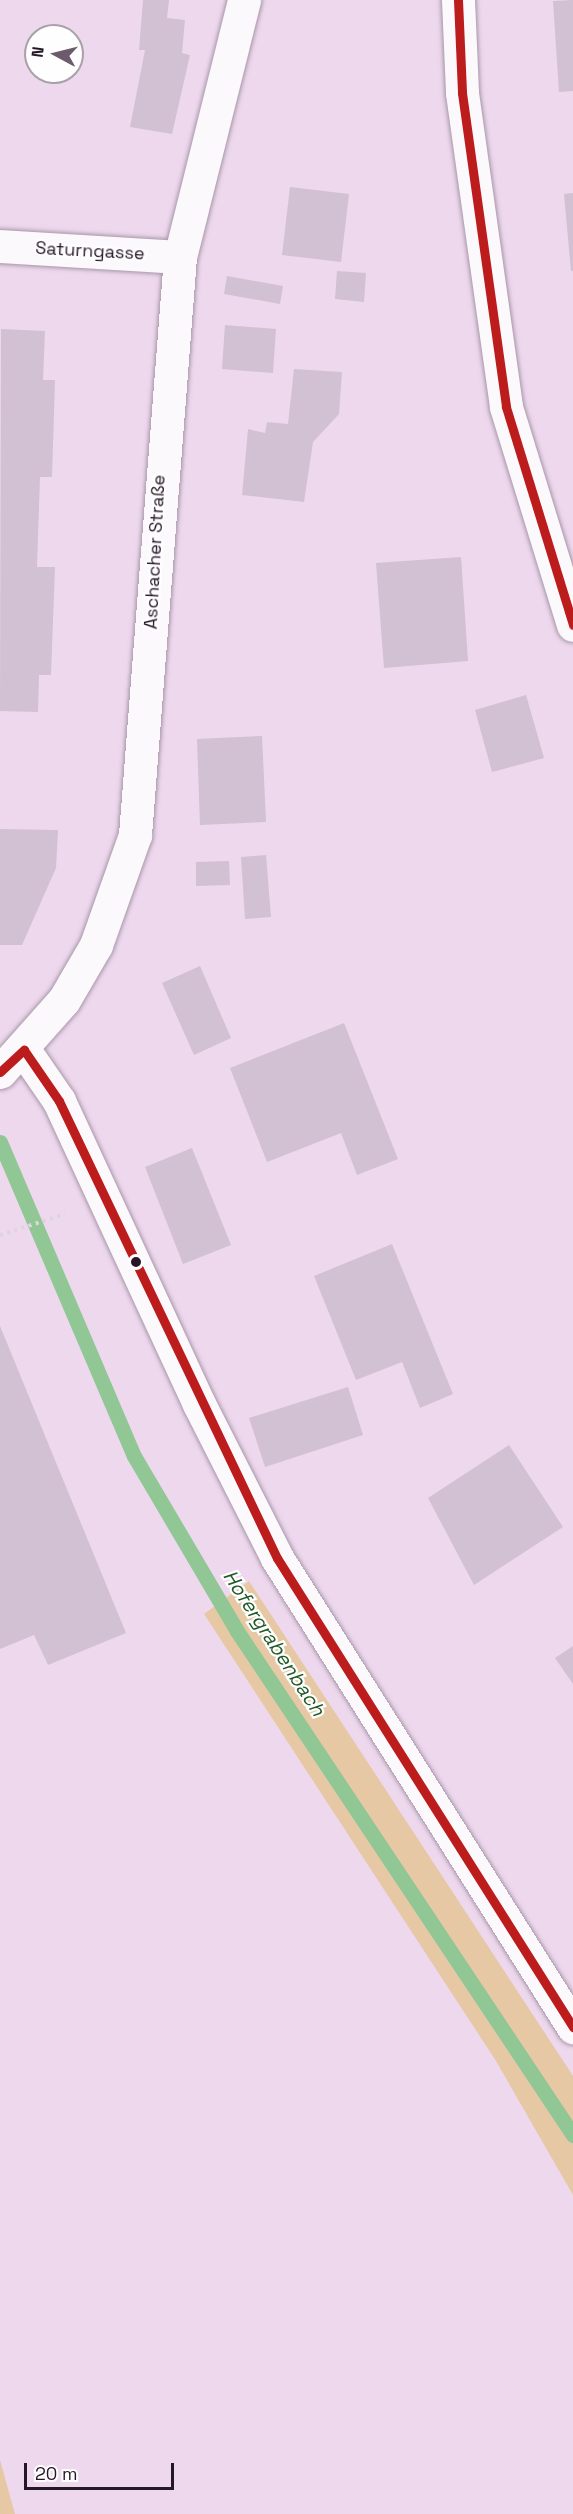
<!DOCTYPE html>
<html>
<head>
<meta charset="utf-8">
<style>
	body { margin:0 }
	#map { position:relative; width:573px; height:2514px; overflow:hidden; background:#eed8ee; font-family:"Space Grotesk",sans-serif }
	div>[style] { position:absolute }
	.green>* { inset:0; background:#e6c8a4 }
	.stream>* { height:15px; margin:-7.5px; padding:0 7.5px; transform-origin:7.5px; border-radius:7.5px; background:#91c695 }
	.building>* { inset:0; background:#d2c0d3 }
	.path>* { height:4px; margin-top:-2px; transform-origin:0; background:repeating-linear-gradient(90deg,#dcd5dd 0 3px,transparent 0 7.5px) }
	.roads { filter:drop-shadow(0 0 2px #a897a8) drop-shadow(0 0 2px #a897a8) }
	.minor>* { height:33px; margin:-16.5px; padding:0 16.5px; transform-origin:16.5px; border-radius:16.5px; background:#fcf9fc }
	.bus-1>* { height:9px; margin:-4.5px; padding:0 4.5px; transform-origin:4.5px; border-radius:4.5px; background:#bd1c1d }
	.dots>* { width:16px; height:16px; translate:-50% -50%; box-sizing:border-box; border:3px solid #fefefe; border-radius:50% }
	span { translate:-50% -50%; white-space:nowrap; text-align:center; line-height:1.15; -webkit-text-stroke:4.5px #fefefe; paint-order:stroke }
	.street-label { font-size:18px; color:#261727 }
	.water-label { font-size:20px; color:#1e5925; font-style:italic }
	.north { position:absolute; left:24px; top:24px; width:60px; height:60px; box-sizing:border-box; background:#fefefe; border:2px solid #a8a2a8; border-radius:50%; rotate:277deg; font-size:16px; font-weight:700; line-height:24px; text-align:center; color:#261727 }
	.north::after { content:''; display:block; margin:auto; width:21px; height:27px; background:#6c5b6d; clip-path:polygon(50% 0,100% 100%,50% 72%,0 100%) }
	.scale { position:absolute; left:24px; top:2463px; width:150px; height:27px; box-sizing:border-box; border:3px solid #261727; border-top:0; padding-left:8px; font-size:18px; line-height:21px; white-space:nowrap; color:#261727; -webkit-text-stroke:4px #fefefe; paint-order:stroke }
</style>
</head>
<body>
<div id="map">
	<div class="green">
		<i style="clip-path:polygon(249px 1581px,573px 2076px,573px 2195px,496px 2061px,204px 1614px)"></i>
		<i style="clip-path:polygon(0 2460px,15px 2514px,0 2514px)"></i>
	</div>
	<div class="stream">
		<i style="left:0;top:1142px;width:341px;rotate:66.9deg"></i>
		<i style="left:134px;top:1456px;width:203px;rotate:59.5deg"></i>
		<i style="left:237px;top:1631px;width:606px;rotate:56.31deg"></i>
	</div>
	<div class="building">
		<i style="clip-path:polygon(143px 0,169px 0,167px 18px,185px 20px,182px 53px,190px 55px,172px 134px,130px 127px,145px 50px,139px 50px)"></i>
		<i style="clip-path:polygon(573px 0,573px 91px,559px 92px,553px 1px)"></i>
		<i style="clip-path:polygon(290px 187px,349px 194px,341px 262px,282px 255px)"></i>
		<i style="clip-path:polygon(573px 193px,573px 271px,571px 271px,564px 194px)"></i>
		<i style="clip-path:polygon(337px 271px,366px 273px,364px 302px,335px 299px)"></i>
		<i style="clip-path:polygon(227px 276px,283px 286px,280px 304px,224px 294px)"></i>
		<i style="clip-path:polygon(225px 325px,276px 329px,273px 373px,222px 369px)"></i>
		<i style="clip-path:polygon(1px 329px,45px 331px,43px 380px,55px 380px,52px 477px,40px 477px,37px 567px,55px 567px,51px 675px,39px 675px,38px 712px,0 711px)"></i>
		<i style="clip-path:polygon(294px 369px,342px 372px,339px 414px,313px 442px,304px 502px,242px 495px,248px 429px,265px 433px,267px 422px,288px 424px)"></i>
		<i style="clip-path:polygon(461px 557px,468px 661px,384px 668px,376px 563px)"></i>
		<i style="clip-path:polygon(526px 695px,544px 758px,492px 772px,475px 710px)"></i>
		<i style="clip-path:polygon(262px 736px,266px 822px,200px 825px,197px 739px)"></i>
		<i style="clip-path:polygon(0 829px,58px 830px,56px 868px,22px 945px,0 945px)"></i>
		<i style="clip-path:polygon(266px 855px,271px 917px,245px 919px,241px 857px)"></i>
		<i style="clip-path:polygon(229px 861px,230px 885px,196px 886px,196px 862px)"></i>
		<i style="clip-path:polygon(200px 966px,231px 1038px,194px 1055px,162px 983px)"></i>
		<i style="clip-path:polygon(344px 1023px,398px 1159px,357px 1175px,341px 1133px,267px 1162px,230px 1068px)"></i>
		<i style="clip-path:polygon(192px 1148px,231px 1245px,183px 1264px,145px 1167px)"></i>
		<i style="clip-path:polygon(392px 1244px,453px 1394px,420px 1408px,402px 1362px,356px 1380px,314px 1276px)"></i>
		<i style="clip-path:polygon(0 1326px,126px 1633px,48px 1665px,34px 1635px,0 1649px)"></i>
		<i style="clip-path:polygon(348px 1387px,363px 1435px,265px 1467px,249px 1418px)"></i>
		<i style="clip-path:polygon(509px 1445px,563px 1527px,474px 1585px,428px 1498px)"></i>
		<i style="clip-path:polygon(573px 1646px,573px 1684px,555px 1658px)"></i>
	</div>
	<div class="path">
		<i style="left:0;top:1235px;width:68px;rotate:-17.9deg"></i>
	</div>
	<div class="roads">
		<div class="minor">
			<i style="left:458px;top:0;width:93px;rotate:87.5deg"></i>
			<i style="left:462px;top:93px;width:317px;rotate:82deg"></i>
			<i style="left:506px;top:407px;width:228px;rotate:72.9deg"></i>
			<i style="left:0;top:246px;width:180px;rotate:3.5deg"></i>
			<i style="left:24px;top:1050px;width:62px;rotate:55.5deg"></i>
			<i style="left:59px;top:1101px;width:334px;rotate:65.2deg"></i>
			<i style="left:199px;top:1404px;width:173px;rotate:63.1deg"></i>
			<i style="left:277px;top:1558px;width:555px;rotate:57.74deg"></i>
			<i style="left:0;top:1072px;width:96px;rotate:-48.4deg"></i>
			<i style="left:64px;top:1000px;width:64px;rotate:-59.8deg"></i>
			<i style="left:96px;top:945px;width:117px;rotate:-70.5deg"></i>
			<i style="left:135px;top:835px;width:580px;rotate:-85.55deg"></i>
			<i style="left:180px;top:257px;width:265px;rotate:-76deg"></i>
		</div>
	</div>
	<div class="bus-1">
		<i style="left:458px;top:0;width:93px;rotate:87.5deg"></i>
		<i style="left:462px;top:93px;width:317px;rotate:82deg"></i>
		<i style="left:506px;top:407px;width:228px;rotate:72.9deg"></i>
		<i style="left:0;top:1072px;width:33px;rotate:-43deg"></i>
		<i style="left:24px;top:1050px;width:62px;rotate:55.5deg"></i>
		<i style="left:59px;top:1101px;width:506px;rotate:64.5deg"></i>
		<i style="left:277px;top:1558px;width:555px;rotate:57.74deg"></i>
	</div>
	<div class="dots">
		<i style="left:136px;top:1262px;background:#261727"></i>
	</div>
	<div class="street-label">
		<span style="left:90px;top:251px;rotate:3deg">Saturngasse</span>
		<span style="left:155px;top:552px;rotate:-87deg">Aschacher Straße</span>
	</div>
	<div class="water-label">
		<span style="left:274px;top:1643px;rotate:57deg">Hofergrabenbach</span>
	</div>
	<div class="north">N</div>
	<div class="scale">20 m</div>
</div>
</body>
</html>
